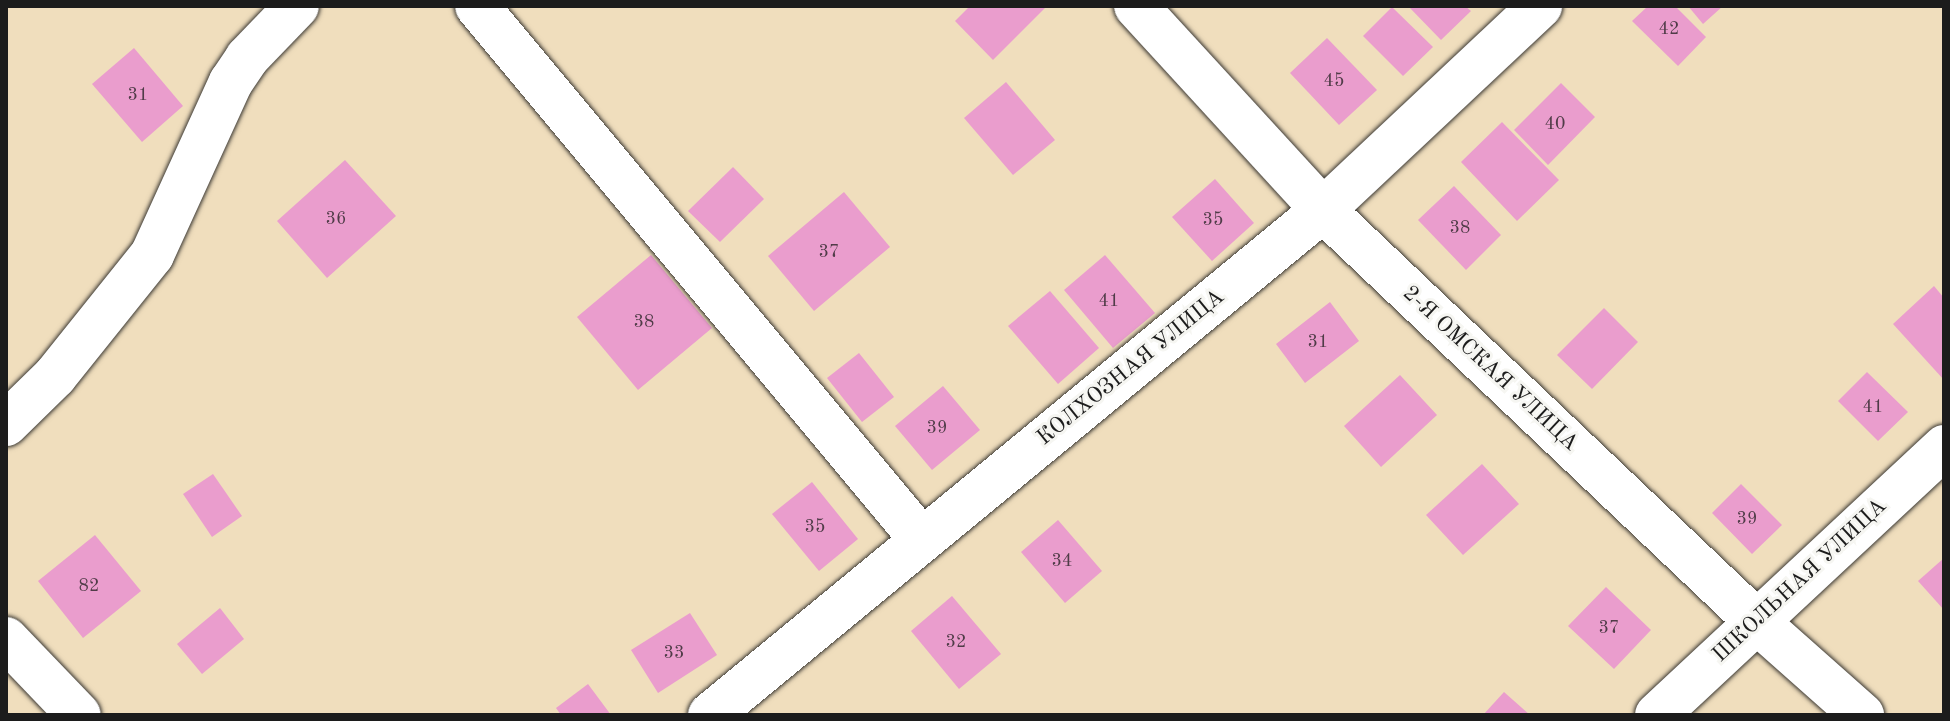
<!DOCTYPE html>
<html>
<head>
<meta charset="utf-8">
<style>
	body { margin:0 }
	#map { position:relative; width:1950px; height:721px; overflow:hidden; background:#f0debd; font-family:"Old Standard TT",serif }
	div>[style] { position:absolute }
	.building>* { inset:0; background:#ea9dcd }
	.roads { filter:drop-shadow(0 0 2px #3c3934) drop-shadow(0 0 2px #3c3934) }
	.minor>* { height:44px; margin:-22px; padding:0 22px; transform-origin:22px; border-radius:22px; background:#fff }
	span { translate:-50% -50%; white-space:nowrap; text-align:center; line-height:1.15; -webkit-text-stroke:6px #f6f6f2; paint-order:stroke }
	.number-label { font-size:18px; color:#503c48 }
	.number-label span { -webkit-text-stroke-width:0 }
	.street-label { font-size:22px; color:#1c1c1c }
	.frame { position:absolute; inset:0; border:8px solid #1c1c1c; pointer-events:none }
</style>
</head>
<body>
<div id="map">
	<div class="building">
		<i style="clip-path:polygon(970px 6px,1047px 6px,993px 60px,955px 21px)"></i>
		<i style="clip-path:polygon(1408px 6px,1465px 6px,1471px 11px,1441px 40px)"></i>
		<i style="clip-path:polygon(1648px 6px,1675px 6px,1706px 37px,1678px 66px,1632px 21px)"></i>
		<i style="clip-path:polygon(1688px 6px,1723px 6px,1703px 24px)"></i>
		<i style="clip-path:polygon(1392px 7px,1433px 47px,1403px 76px,1363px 36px)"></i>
		<i style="clip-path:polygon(1327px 38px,1377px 90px,1339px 125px,1290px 73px)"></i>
		<i style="clip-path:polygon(134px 48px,183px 106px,142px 142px,92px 84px)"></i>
		<i style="clip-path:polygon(1006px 82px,1055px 140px,1013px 175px,964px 118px)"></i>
		<i style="clip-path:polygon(1561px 83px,1595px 117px,1548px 165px,1514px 130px)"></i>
		<i style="clip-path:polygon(1502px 122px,1559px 180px,1517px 221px,1461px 162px)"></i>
		<i style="clip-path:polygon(345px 160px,396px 216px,327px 278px,277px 221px)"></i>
		<i style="clip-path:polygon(733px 167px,764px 199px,720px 242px,688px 211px)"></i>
		<i style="clip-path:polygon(1215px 179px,1254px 223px,1212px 261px,1172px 217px)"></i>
		<i style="clip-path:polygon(1454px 186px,1501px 235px,1466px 270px,1418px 220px)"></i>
		<i style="clip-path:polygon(844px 192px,890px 247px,814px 311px,768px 256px)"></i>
		<i style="clip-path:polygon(651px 255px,712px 328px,638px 390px,577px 317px)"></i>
		<i style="clip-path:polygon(1105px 255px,1155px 313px,1113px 348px,1064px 290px)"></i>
		<i style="clip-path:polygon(1934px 286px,1944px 298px,1944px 380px,1893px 324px)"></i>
		<i style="clip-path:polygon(1050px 291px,1099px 348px,1058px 384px,1008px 326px)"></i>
		<i style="clip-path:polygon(1330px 302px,1359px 341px,1305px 383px,1276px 344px)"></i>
		<i style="clip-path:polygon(1604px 308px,1638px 342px,1592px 389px,1557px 355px)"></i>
		<i style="clip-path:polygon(859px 353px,894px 397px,862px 422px,827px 378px)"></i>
		<i style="clip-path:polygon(1867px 372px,1908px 412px,1878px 441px,1838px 401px)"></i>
		<i style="clip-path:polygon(1400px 375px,1437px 415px,1381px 467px,1344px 426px)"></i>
		<i style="clip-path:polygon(943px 386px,980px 430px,932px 470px,895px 426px)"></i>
		<i style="clip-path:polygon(1482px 464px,1519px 504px,1463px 555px,1426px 515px)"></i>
		<i style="clip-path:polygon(213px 474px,242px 516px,212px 537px,183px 494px)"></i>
		<i style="clip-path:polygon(812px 482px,858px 539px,819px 571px,772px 514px)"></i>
		<i style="clip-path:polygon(1741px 484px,1782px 525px,1752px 554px,1712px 513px)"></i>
		<i style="clip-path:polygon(1058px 520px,1102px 571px,1065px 603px,1021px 552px)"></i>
		<i style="clip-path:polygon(95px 535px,141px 591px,83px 638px,38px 581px)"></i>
		<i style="clip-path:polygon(1944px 558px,1944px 610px,1918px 581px)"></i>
		<i style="clip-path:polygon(1606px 587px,1651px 630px,1614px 669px,1568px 626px)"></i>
		<i style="clip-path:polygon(952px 596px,1001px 654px,959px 689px,911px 631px)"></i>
		<i style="clip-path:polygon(220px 608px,244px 639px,202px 674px,177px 644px)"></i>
		<i style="clip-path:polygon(690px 613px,717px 655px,658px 693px,631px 650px)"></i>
		<i style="clip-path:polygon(588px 684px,611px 715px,561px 715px,556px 708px)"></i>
		<i style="clip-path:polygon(1504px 692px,1530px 715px,1483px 715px)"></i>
	</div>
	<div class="roads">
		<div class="minor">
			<i style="left:477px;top:6px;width:695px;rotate:50.19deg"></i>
			<i style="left:1136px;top:6px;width:277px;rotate:47.5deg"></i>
			<i style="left:1323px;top:210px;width:597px;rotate:43.51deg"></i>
			<i style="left:1756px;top:621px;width:142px;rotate:41.6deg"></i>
			<i style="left:6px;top:424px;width:69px;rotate:-44.4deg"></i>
			<i style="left:55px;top:376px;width:155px;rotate:-51.3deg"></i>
			<i style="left:152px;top:255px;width:190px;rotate:-65.5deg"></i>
			<i style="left:231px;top:82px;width:29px;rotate:-56deg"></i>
			<i style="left:247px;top:58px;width:72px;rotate:-46.1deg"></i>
			<i style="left:6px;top:639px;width:105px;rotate:46.2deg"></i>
			<i style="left:710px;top:715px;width:794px;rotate:-39.48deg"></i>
			<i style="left:1323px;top:210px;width:298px;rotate:-43.2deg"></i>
			<i style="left:1657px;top:715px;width:393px;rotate:-43deg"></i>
		</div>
	</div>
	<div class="number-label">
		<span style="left:1669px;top:29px">42</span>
		<span style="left:1334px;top:81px">45</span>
		<span style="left:138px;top:95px">31</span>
		<span style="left:1555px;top:124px">40</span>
		<span style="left:336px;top:219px">36</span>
		<span style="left:1213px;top:220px">35</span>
		<span style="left:1460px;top:228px">38</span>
		<span style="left:829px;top:252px">37</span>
		<span style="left:1109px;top:301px">41</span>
		<span style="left:644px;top:322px">38</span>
		<span style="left:1318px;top:342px">31</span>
		<span style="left:1873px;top:407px">41</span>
		<span style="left:937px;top:428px">39</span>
		<span style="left:1747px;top:519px">39</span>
		<span style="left:815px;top:527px">35</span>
		<span style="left:1062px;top:561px">34</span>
		<span style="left:89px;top:586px">82</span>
		<span style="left:1609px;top:628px">37</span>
		<span style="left:956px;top:642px">32</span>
		<span style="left:674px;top:653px">33</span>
	</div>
	<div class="street-label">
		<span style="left:1131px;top:368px;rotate:-39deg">КОЛХОЗНАЯ УЛИЦА</span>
		<span style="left:1490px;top:369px;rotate:43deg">2-Я ОМСКАЯ УЛИЦА</span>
		<span style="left:1800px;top:581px;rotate:-43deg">ШКОЛЬНАЯ УЛИЦА</span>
	</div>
	<div class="frame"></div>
</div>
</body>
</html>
